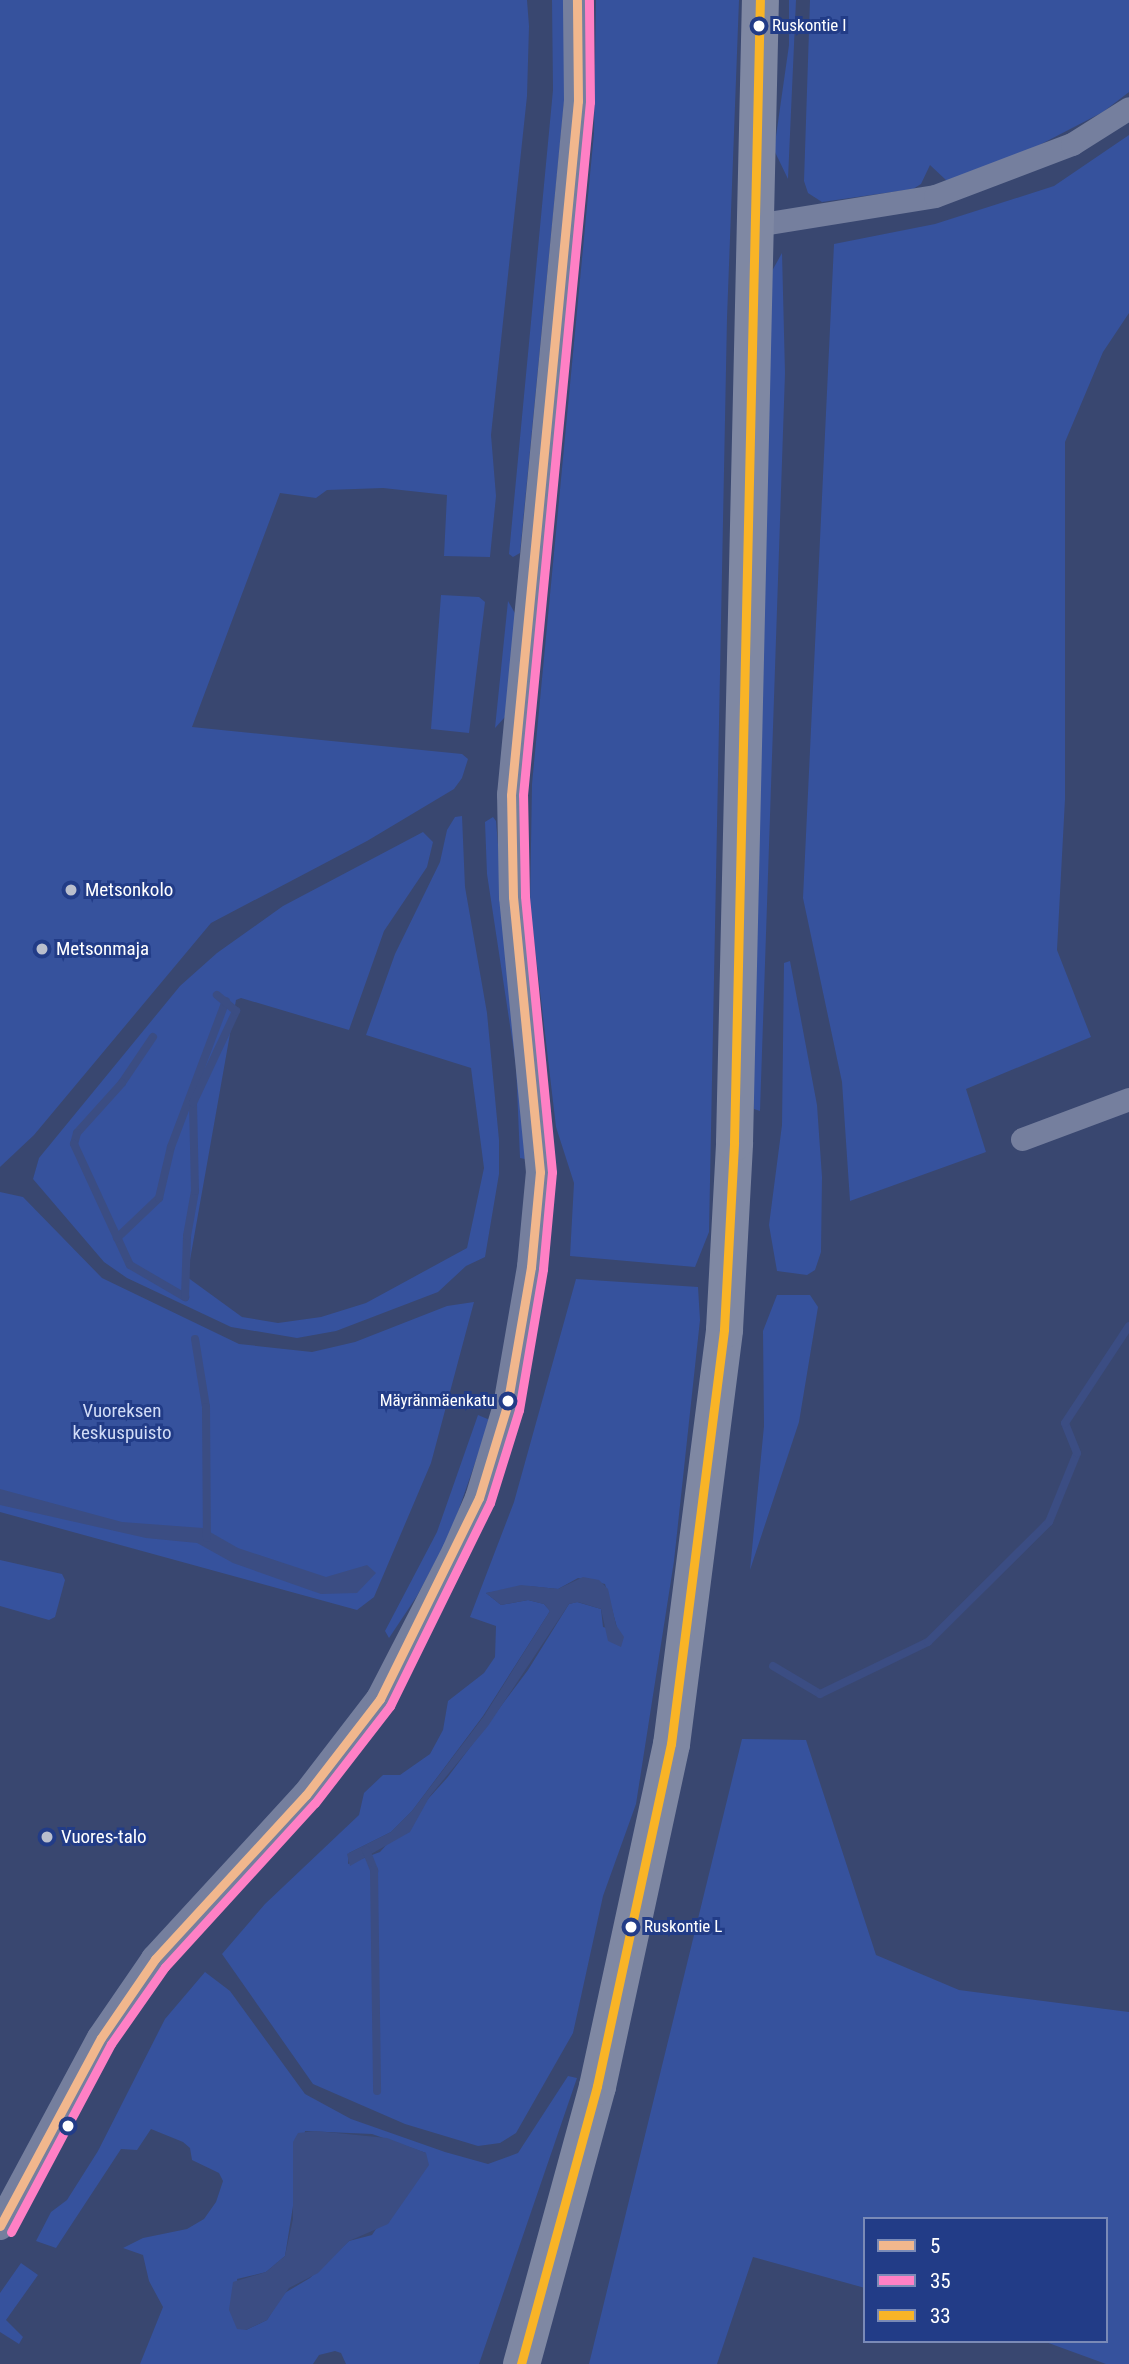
<!DOCTYPE html>
<html>
<head>
<meta charset="utf-8">
<style>
	body { margin:0 }
	#map { position:relative; width:1129px; height:2364px; overflow:hidden; background:#394770; font-family:"Roboto Condensed",sans-serif }
	div>[style] { position:absolute }
	.green>* { inset:0; background:#36529d }
	.water>* { inset:0; background:#3b4d83 }
	.stream>* { height:8px; margin:-4px; padding:0 4px; transform-origin:4px; border-radius:4px; background:#3b4d83 }
	.minor>* { height:23px; margin:-11.5px; padding:0 11.5px; transform-origin:11.5px; border-radius:11.5px; background:#757f9e }
	.tertiary>* { height:28px; margin:-14px; padding:0 14px; transform-origin:14px; border-radius:14px; background:#757f9e }
	.primary>* { height:37px; margin:-18.5px; padding:0 18.5px; transform-origin:18.5px; border-radius:18.5px; background:#7f88a3 }
	.bus-1>* { height:9px; margin:-4.5px; padding:0 4.5px; transform-origin:4.5px; border-radius:4.5px; background:#f1b78d }
	.bus-2>* { height:9px; margin:-4.5px; padding:0 4.5px; transform-origin:4.5px; border-radius:4.5px; background:#ff80c5 }
	.bus-3>* { height:9px; margin:-4.5px; padding:0 4.5px; transform-origin:4.5px; border-radius:4.5px; background:#f9b426 }
	.dots>* { width:19px; height:19px; translate:-50% -50%; box-sizing:border-box; border:4px solid #223c87; border-radius:50% }
	span { translate:-50% -50%; white-space:nowrap; text-align:center; line-height:1.15; -webkit-text-stroke:6px #223c87; paint-order:stroke }
	.bus-label { font-size:17px; color:#fff }
	.left { translate:0 -50%; text-align:left }
	.right { translate:-100% -50%; text-align:right }
	.poi-label { font-size:19px; color:#fff }
	.park-label { font-size:19px; color:#d1dcf7 }
	.legend { position:absolute; left:863px; top:2217px; width:245px; height:126px; box-sizing:border-box; background:#223c87; border:2px solid #7a8ab7; margin:0; padding:9px 12px; list-style:none; font-size:21px; color:#fff }
	.legend li { display:flex; align-items:center; gap:14px; height:35px }
	.legend b { width:35px; border:2px solid #7a8ab7 }
</style>
</head>
<body>
<div id="map">
	<div class="green">
		<i style="clip-path:polygon(0 0,527px 0,529px 26px,527px 96px,491px 435px,496px 496px,490px 557px,444px 556px,447px 495px,383px 488px,327px 490px,316px 498px,280px 493px,192px 727px,462px 754px,468px 759px,462px 778px,454px 789px,367px 841px,211px 923px,34px 1135px,0 1167px)"></i>
		<i style="clip-path:polygon(552px 0,564px 0,566px 82px,520px 553px,513px 557px,509px 554px,553px 90px)"></i>
		<i style="clip-path:polygon(596px 0,739px 0,727px 318px,709px 1232px,695px 1267px,570px 1256px,574px 1183px,556px 1127px,530px 906px,532px 784px,594px 133px)"></i>
		<i style="clip-path:polygon(789px 0,796px 0,788px 179px,774px 150px,789px 45px)"></i>
		<i style="clip-path:polygon(810px 0,1129px 0,1129px 92px,1103px 112px,1022px 154px,947px 181px,930px 165px,921px 184px,913px 189px,822px 202px,808px 193px,804px 181px)"></i>
		<i style="clip-path:polygon(1129px 135px,1129px 313px,1103px 352px,1065px 442px,1065px 799px,1057px 950px,1091px 1037px,966px 1089px,986px 1152px,850px 1201px,842px 1082px,803px 898px,834px 244px,935px 224px,1054px 186px)"></i>
		<i style="clip-path:polygon(782px 253px,785px 373px,760px 1111px,754px 1109px,752px 1089px,772px 271px)"></i>
		<i style="clip-path:polygon(441px 595px,479px 597px,485px 602px,469px 733px,431px 729px)"></i>
		<i style="clip-path:polygon(508px 601px,516px 615px,505px 717px,495px 728px)"></i>
		<i style="clip-path:polygon(462px 816px,465px 887px,487px 1013px,499px 1140px,499px 1174px,485px 1257px,466px 1266px,438px 1292px,336px 1331px,297px 1338px,231px 1327px,127px 1278px,104px 1262px,33px 1179px,39px 1158px,180px 986px,217px 953px,283px 906px,423px 832px,433px 842px,427px 867px,384px 931px,349px 1030px,241px 998px,236px 1000px,187px 1277px,242px 1317px,278px 1323px,321px 1317px,366px 1303px,467px 1248px,484px 1168px,471px 1068px,366px 1035px,395px 954px,440px 862px,447px 830px,455px 817px)"></i>
		<i style="clip-path:polygon(493px 817px,496px 821px,525px 1159px,520px 1158px,516px 1065px,487px 874px,485px 822px)"></i>
		<i style="clip-path:polygon(790px 961px,817px 1105px,822px 1177px,821px 1252px,815px 1270px,807px 1275px,777px 1271px,769px 1225px,782px 1125px,784px 963px)"></i>
		<i style="clip-path:polygon(0 1192px,23px 1197px,102px 1278px,239px 1344px,312px 1352px,355px 1342px,447px 1306px,474px 1302px,431px 1463px,374px 1597px,357px 1610px,0 1512px)"></i>
		<i style="clip-path:polygon(evenodd,576px 1279px,698px 1287px,700px 1320px,674px 1561px,636px 1804px,603px 1896px,573px 2033px,516px 2133px,500px 2143px,478px 2146px,405px 2124px,313px 2084px,222px 1954px,265px 1904px,359px 1815px,364px 1793px,383px 1775px,400px 1775px,430px 1754px,443px 1730px,448px 1701px,484px 1673px,495px 1657px,496px 1626px,470px 1617px,514px 1502px,576px 1279px,578px 1578px,605px 1584px,618px 1631px,603px 1627px,601px 1609px,577px 1602px,569px 1604px,528px 1670px,447px 1778px,380px 1852px,348px 1864px,349px 1853px,391px 1832px,412px 1811px,483px 1716px,550px 1611px,544px 1604px,528px 1600px,501px 1605px,486px 1593px,528px 1586px,558px 1589px,578px 1578px)"></i>
		<i style="clip-path:polygon(777px 1295px,810px 1295px,818px 1307px,799px 1422px,750px 1570px,764px 1426px,763px 1331px)"></i>
		<i style="clip-path:polygon(478px 1415px,490px 1420px,451px 1532px,417px 1596px,389px 1638px,385px 1631px,437px 1532px)"></i>
		<i style="clip-path:polygon(0 1560px,62px 1574px,65px 1580px,55px 1617px,49px 1620px,0 1606px)"></i>
		<i style="clip-path:polygon(742px 1739px,806px 1740px,876px 1955px,959px 1990px,1129px 2012px,1129px 2364px,1106px 2364px,1043px 2341px,1106px 2341px,1106px 2219px,865px 2219px,865px 2288px,753px 2257px,717px 2364px,589px 2364px)"></i>
		<i style="clip-path:polygon(evenodd,205px 1972px,230px 1991px,305px 2094px,351px 2119px,445px 2152px,488px 2164px,518px 2153px,568px 2076px,577px 2078px,479px 2364px,346px 2364px,341px 2353px,335px 2351px,319px 2355px,313px 2364px,140px 2364px,163px 2307px,149px 2281px,143px 2255px,123px 2248px,143px 2238px,187px 2229px,204px 2219px,216px 2202px,223px 2181px,219px 2173px,192px 2160px,190px 2148px,183px 2142px,151px 2129px,137px 2150px,121px 2149px,56px 2248px,36px 2241px,51px 2212px,67px 2200px,98px 2151px,165px 2019px,205px 1972px,305px 2131px,372px 2134px,426px 2153px,372px 2235px,349px 2241px,310px 2278px,283px 2294px,267px 2320px,246px 2330px,237px 2279px,266px 2272px,285px 2256px,305px 2131px)"></i>
		<i style="clip-path:polygon(21px 2263px,38px 2275px,6px 2320px,23px 2337px,19px 2344px,0 2332px,0 2293px)"></i>
	</div>
	<div class="water">
		<i style="clip-path:polygon(0 1489px,122px 1522px,203px 1528px,238px 1548px,326px 1577px,367px 1565px,376px 1573px,357px 1593px,321px 1594px,233px 1563px,197px 1543px,146px 1538px,0 1505px)"></i>
		<i style="clip-path:polygon(583px 1577px,599px 1580px,608px 1589px,616px 1625px,624px 1637px,621px 1647px,608px 1641px,601px 1609px,578px 1602px,569px 1604px,488px 1726px,430px 1796px,410px 1832px,350px 1866px,347px 1854px,391px 1832px,412px 1811px,484px 1716px,550px 1611px,544px 1604px,528px 1600px,501px 1605px,486px 1593px,521px 1585px,558px 1589px)"></i>
		<i style="clip-path:polygon(316px 2131px,387px 2138px,426px 2153px,429px 2165px,388px 2224px,349px 2241px,318px 2273px,289px 2288px,267px 2320px,246px 2330px,237px 2329px,229px 2310px,233px 2282px,266px 2272px,285px 2256px,293px 2219px,293px 2142px,298px 2133px)"></i>
	</div>
	<div class="stream">
		<i style="left:153px;top:1037px;width:55px;rotate:124deg"></i>
		<i style="left:122px;top:1083px;width:67px;rotate:132deg"></i>
		<i style="left:77px;top:1133px;width:11px;rotate:105deg"></i>
		<i style="left:74px;top:1144px;width:133px;rotate:65.2deg"></i>
		<i style="left:130px;top:1265px;width:64px;rotate:30.2deg"></i>
		<i style="left:117px;top:1238px;width:58px;rotate:-43.6deg"></i>
		<i style="left:159px;top:1198px;width:52px;rotate:-76.8deg"></i>
		<i style="left:171px;top:1147px;width:156px;rotate:-69.4deg"></i>
		<i style="left:185px;top:1297px;width:61px;rotate:-88.1deg"></i>
		<i style="left:187px;top:1236px;width:46px;rotate:-79.9deg"></i>
		<i style="left:195px;top:1191px;width:88px;rotate:-91.3deg"></i>
		<i style="left:193px;top:1103px;width:102px;rotate:-64.9deg"></i>
		<i style="left:236px;top:1011px;width:25px;rotate:-140deg"></i>
		<i style="left:195px;top:1339px;width:69px;rotate:80.8deg"></i>
		<i style="left:206px;top:1407px;width:131px;rotate:89.6deg"></i>
		<i style="left:773px;top:1666px;width:55px;rotate:30.8deg"></i>
		<i style="left:820px;top:1694px;width:120px;rotate:-25.7deg"></i>
		<i style="left:928px;top:1642px;width:170px;rotate:-44.8deg"></i>
		<i style="left:1049px;top:1522px;width:74px;rotate:-67.9deg"></i>
		<i style="left:1077px;top:1453px;width:32px;rotate:-112deg"></i>
		<i style="left:1065px;top:1423px;width:116px;rotate:-56.6deg"></i>
		<i style="left:366px;top:1850px;width:22px;rotate:68deg"></i>
		<i style="left:374px;top:1870px;width:221px;rotate:89.2deg"></i>
	</div>
	<div class="minor">
		<i style="left:756px;top:225px;width:181px;rotate:-9.2deg"></i>
		<i style="left:935px;top:196px;width:147px;rotate:-20.8deg"></i>
		<i style="left:1072px;top:144px;width:67px;rotate:-32.3deg"></i>
		<i style="left:1022px;top:1139px;width:114px;rotate:-20.5deg"></i>
	</div>
	<div class="tertiary">
		<i style="left:0;top:2226px;width:213px;rotate:-61.8deg"></i>
		<i style="left:101px;top:2038px;width:96px;rotate:-55.6deg"></i>
		<i style="left:155px;top:1959px;width:223px;rotate:-47.4deg"></i>
		<i style="left:306px;top:1795px;width:121px;rotate:-52.4deg"></i>
		<i style="left:380px;top:1699px;width:166px;rotate:-62.8deg"></i>
		<i style="left:456px;top:1551px;width:58px;rotate:-66.5deg"></i>
		<i style="left:479px;top:1498px;width:96px;rotate:-73.1deg"></i>
		<i style="left:507px;top:1406px;width:141px;rotate:-80.2deg"></i>
		<i style="left:531px;top:1267px;width:95px;rotate:-84.6deg"></i>
		<i style="left:540px;top:1172px;width:276px;rotate:-95.6deg"></i>
		<i style="left:513px;top:897px;width:102px;rotate:-91.1deg"></i>
		<i style="left:511px;top:795px;width:697px;rotate:-84.49deg"></i>
		<i style="left:578px;top:101px;width:101px;rotate:-90.6deg"></i>
	</div>
	<div class="primary">
		<i style="left:521px;top:2364px;width:288px;rotate:-74.7deg"></i>
		<i style="left:597px;top:2086px;width:350px;rotate:-77.8deg"></i>
		<i style="left:671px;top:1744px;width:418px;rotate:-82.7deg"></i>
		<i style="left:724px;top:1329px;width:187px;rotate:-86.9deg"></i>
		<i style="left:734px;top:1142px;width:1142px;rotate:-88.7deg"></i>
	</div>
	<div class="bus-1">
		<i style="left:0;top:2226px;width:213px;rotate:-61.8deg"></i>
		<i style="left:101px;top:2038px;width:96px;rotate:-55.6deg"></i>
		<i style="left:155px;top:1959px;width:223px;rotate:-47.4deg"></i>
		<i style="left:306px;top:1795px;width:121px;rotate:-52.4deg"></i>
		<i style="left:380px;top:1699px;width:224px;rotate:-63.8deg"></i>
		<i style="left:479px;top:1498px;width:96px;rotate:-73.1deg"></i>
		<i style="left:507px;top:1406px;width:141px;rotate:-80.2deg"></i>
		<i style="left:531px;top:1267px;width:95px;rotate:-84.6deg"></i>
		<i style="left:540px;top:1172px;width:276px;rotate:-95.6deg"></i>
		<i style="left:513px;top:897px;width:102px;rotate:-91.1deg"></i>
		<i style="left:511px;top:795px;width:697px;rotate:-84.49deg"></i>
		<i style="left:578px;top:101px;width:101px;rotate:-90.6deg"></i>
	</div>
	<div class="bus-2">
		<i style="left:11px;top:2232px;width:213px;rotate:-62deg"></i>
		<i style="left:111px;top:2044px;width:94px;rotate:-55deg"></i>
		<i style="left:165px;top:1967px;width:222px;rotate:-47.6deg"></i>
		<i style="left:315px;top:1803px;width:123px;rotate:-52.3deg"></i>
		<i style="left:390px;top:1706px;width:226px;rotate:-63.8deg"></i>
		<i style="left:490px;top:1503px;width:97px;rotate:-72.7deg"></i>
		<i style="left:519px;top:1410px;width:143px;rotate:-80.3deg"></i>
		<i style="left:543px;top:1269px;width:97px;rotate:-84.7deg"></i>
		<i style="left:552px;top:1172px;width:277px;rotate:-95.6deg"></i>
		<i style="left:525px;top:896px;width:101px;rotate:-91.1deg"></i>
		<i style="left:523px;top:795px;width:696px;rotate:-84.48deg"></i>
		<i style="left:590px;top:102px;width:102px;rotate:-90.6deg"></i>
	</div>
	<div class="bus-3">
		<i style="left:521px;top:2364px;width:288px;rotate:-74.7deg"></i>
		<i style="left:597px;top:2086px;width:350px;rotate:-77.8deg"></i>
		<i style="left:671px;top:1744px;width:418px;rotate:-82.7deg"></i>
		<i style="left:724px;top:1329px;width:187px;rotate:-86.9deg"></i>
		<i style="left:734px;top:1142px;width:1142px;rotate:-88.7deg"></i>
	</div>
	<div class="dots">
		<i style="left:759px;top:26px;background:#fff"></i>
		<i style="left:71px;top:890px;background:#babfcd"></i>
		<i style="left:42px;top:949px;background:#babfcd"></i>
		<i style="left:508px;top:1401px;background:#fff"></i>
		<i style="left:47px;top:1837px;background:#babfcd"></i>
		<i style="left:631px;top:1927px;background:#fff"></i>
		<i style="left:68px;top:2126px;background:#fff"></i>
	</div>
	<div class="bus-label">
		<span class="left" style="left:772px;top:26px">Ruskontie I</span>
		<span class="right" style="left:495px;top:1401px">Mäyränmäenkatu</span>
		<span class="left" style="left:644px;top:1927px">Ruskontie L</span>
	</div>
	<div class="poi-label">
		<span class="left" style="left:85px;top:890px">Metsonkolo</span>
		<span class="left" style="left:56px;top:949px">Metsonmaja</span>
		<span class="left" style="left:61px;top:1837px">Vuores-talo</span>
	</div>
	<div class="park-label">
		<span style="left:122px;top:1422px">Vuoreksen<br>keskuspuisto</span>
	</div>
	<ul class="legend">
	<li><b style="height:9px;background:#f1b78d"></b>5</li>
	<li><b style="height:9px;background:#ff80c5"></b>35</li>
	<li><b style="height:9px;background:#f9b426"></b>33</li>
	</ul>
</div>
</body>
</html>
